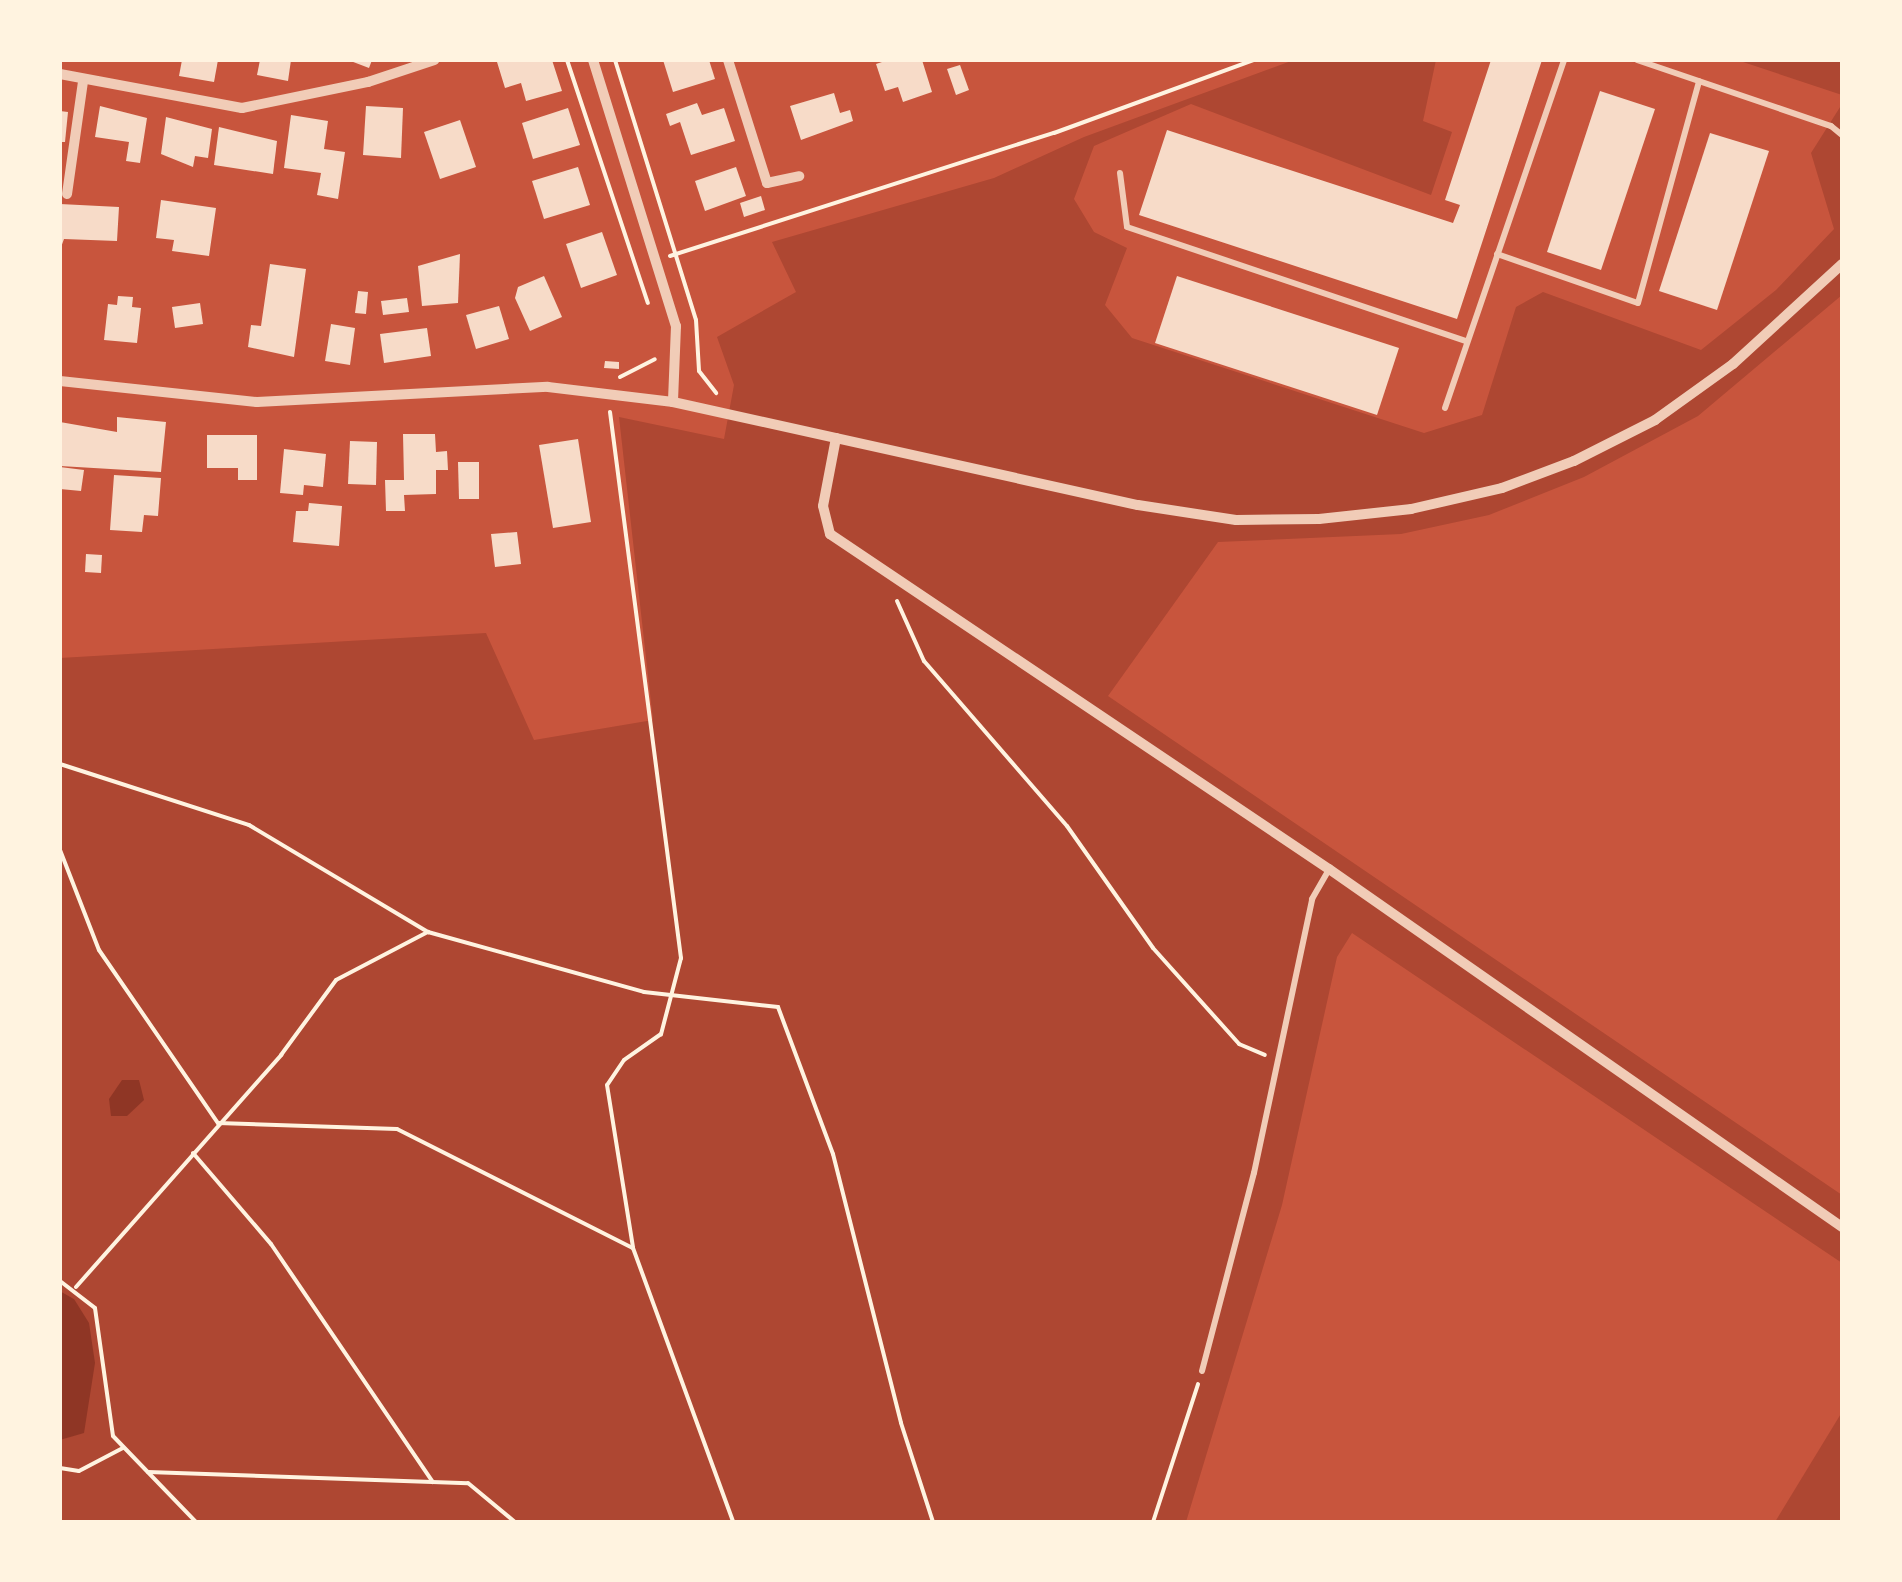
<!DOCTYPE html>
<html>
<head>
<meta charset="utf-8">
<style>
	body { margin:0 }
	#map { position:relative; width:1902px; height:1582px; overflow:hidden; background:#c8553d; font-family:Mulish,sans-serif }
	div>[style] { position:absolute }
	.green>* { inset:0; background:#ae4732 }
	.water>* { inset:0; background:#8f3625 }
	.building>* { inset:0; background:#f7dbc8 }
	.path>* { height:4px; margin:-2px; padding:0 2px; transform-origin:2px; border-radius:2px; background:#fff3e0 }
	.service>* { height:6px; margin:-3px; padding:0 3px; transform-origin:3px; border-radius:3px; background:#f1ccb7 }
	.minor>* { height:10px; margin:-5px; padding:0 5px; transform-origin:5px; border-radius:5px; background:#f1ccb7 }
	span { translate:-50% -50%; white-space:nowrap; text-align:center; line-height:1.15; -webkit-text-stroke:9px #fff3e0; paint-order:stroke }
	.frame { position:absolute; inset:0; border:62px solid #fff3e0; pointer-events:none }
</style>
</head>
<body>
<div id="map">
	<div class="green">
		<i style="clip-path:polygon(1294px 60px,1436px 60px,1423px 121px,1452px 132px,1431px 195px,1191px 104px,1094px 146px,1074px 199px,1094px 232px,1127px 248px,1105px 305px,1132px 338px,1424px 433px,1482px 415px,1516px 307px,1543px 292px,1701px 350px,1776px 290px,1834px 229px,1811px 153px,1842px 104px,1842px 295px,1698px 416px,1584px 477px,1489px 515px,1401px 534px,1218px 542px,1108px 696px,1842px 1195px,1842px 1263px,1352px 933px,1337px 957px,1282px 1205px,1186px 1522px,60px 1522px,60px 1440px,84px 1432px,74px 1299px,60px 1291px,60px 658px,486px 633px,534px 740px,653px 720px,619px 417px,724px 439px,734px 385px,717px 337px,796px 292px,772px 242px,994px 178px,1084px 137px)"></i>
		<i style="clip-path:polygon(1737px 60px,1842px 60px,1842px 95px)"></i>
		<i style="clip-path:polygon(1842px 1412px,1842px 1522px,1775px 1522px)"></i>
	</div>
	<div class="water">
		<i style="clip-path:polygon(122px 1080px,139px 1080px,144px 1100px,127px 1116px,111px 1116px,109px 1099px)"></i>
		<i style="clip-path:polygon(60px 1291px,74px 1299px,89px 1323px,95px 1363px,84px 1433px,60px 1440px)"></i>
	</div>
	<div class="building">
		<i style="clip-path:polygon(182px 60px,218px 60px,214px 82px,179px 76px)"></i>
		<i style="clip-path:polygon(260px 60px,291px 60px,288px 81px,257px 75px)"></i>
		<i style="clip-path:polygon(348px 60px,372px 60px,369px 68px)"></i>
		<i style="clip-path:polygon(502px 60px,552px 60px,562px 91px,526px 101px,521px 83px,505px 88px,497px 62px)"></i>
		<i style="clip-path:polygon(663px 60px,709px 60px,715px 79px,673px 92px)"></i>
		<i style="clip-path:polygon(888px 60px,922px 60px,932px 92px,903px 102px,898px 87px,885px 91px,876px 64px)"></i>
		<i style="clip-path:polygon(1491px 60px,1542px 60px,1457px 319px,1139px 215px,1167px 130px,1453px 223px,1460px 205px,1445px 200px)"></i>
		<i style="clip-path:polygon(960px 65px,969px 90px,956px 95px,947px 69px)"></i>
		<i style="clip-path:polygon(1600px 91px,1655px 109px,1601px 270px,1547px 252px)"></i>
		<i style="clip-path:polygon(834px 93px,840px 113px,850px 110px,853px 121px,801px 140px,790px 106px)"></i>
		<i style="clip-path:polygon(697px 103px,702px 115px,724px 108px,735px 141px,691px 155px,680px 122px,670px 126px,666px 114px)"></i>
		<i style="clip-path:polygon(100px 106px,147px 118px,140px 163px,126px 161px,129px 142px,95px 137px)"></i>
		<i style="clip-path:polygon(366px 106px,403px 108px,401px 158px,363px 155px)"></i>
		<i style="clip-path:polygon(568px 108px,580px 145px,533px 159px,522px 123px)"></i>
		<i style="clip-path:polygon(60px 111px,68px 112px,65px 142px,60px 142px)"></i>
		<i style="clip-path:polygon(291px 115px,328px 121px,324px 149px,345px 152px,338px 199px,317px 195px,321px 173px,284px 168px)"></i>
		<i style="clip-path:polygon(166px 117px,212px 129px,208px 158px,195px 156px,193px 167px,161px 154px)"></i>
		<i style="clip-path:polygon(460px 120px,476px 167px,440px 179px,424px 132px)"></i>
		<i style="clip-path:polygon(219px 127px,277px 141px,273px 174px,214px 165px)"></i>
		<i style="clip-path:polygon(1710px 133px,1769px 151px,1717px 310px,1659px 291px)"></i>
		<i style="clip-path:polygon(578px 167px,590px 205px,544px 219px,532px 181px)"></i>
		<i style="clip-path:polygon(736px 167px,746px 196px,705px 211px,695px 181px)"></i>
		<i style="clip-path:polygon(761px 196px,765px 210px,744px 217px,740px 203px)"></i>
		<i style="clip-path:polygon(161px 200px,216px 208px,209px 256px,172px 251px,174px 240px,156px 238px)"></i>
		<i style="clip-path:polygon(60px 204px,119px 207px,117px 241px,64px 239px,60px 250px)"></i>
		<i style="clip-path:polygon(602px 232px,617px 275px,581px 288px,566px 244px)"></i>
		<i style="clip-path:polygon(460px 254px,458px 303px,422px 306px,418px 266px)"></i>
		<i style="clip-path:polygon(270px 264px,306px 269px,294px 357px,248px 347px,251px 325px,261px 326px)"></i>
		<i style="clip-path:polygon(544px 276px,562px 317px,530px 331px,515px 298px,518px 287px)"></i>
		<i style="clip-path:polygon(1177px 276px,1399px 348px,1377px 415px,1155px 343px)"></i>
		<i style="clip-path:polygon(358px 291px,368px 292px,366px 314px,355px 313px)"></i>
		<i style="clip-path:polygon(118px 296px,133px 297px,132px 307px,141px 308px,137px 343px,104px 340px,108px 304px,117px 305px)"></i>
		<i style="clip-path:polygon(407px 298px,409px 312px,383px 315px,381px 301px)"></i>
		<i style="clip-path:polygon(200px 303px,203px 324px,175px 328px,172px 307px)"></i>
		<i style="clip-path:polygon(499px 306px,509px 339px,476px 349px,466px 315px)"></i>
		<i style="clip-path:polygon(331px 324px,355px 328px,350px 365px,325px 361px)"></i>
		<i style="clip-path:polygon(427px 328px,431px 356px,384px 363px,380px 334px)"></i>
		<i style="clip-path:polygon(605px 361px,619px 362px,619px 369px,604px 368px)"></i>
		<i style="clip-path:polygon(117px 417px,166px 422px,161px 472px,60px 466px,60px 422px,117px 432px)"></i>
		<i style="clip-path:polygon(403px 434px,435px 434px,436px 452px,447px 451px,448px 470px,436px 470px,436px 494px,404px 495px,405px 511px,386px 511px,385px 480px,404px 480px)"></i>
		<i style="clip-path:polygon(207px 435px,257px 435px,257px 480px,238px 480px,238px 468px,207px 468px)"></i>
		<i style="clip-path:polygon(578px 439px,591px 522px,553px 528px,539px 445px)"></i>
		<i style="clip-path:polygon(350px 441px,377px 442px,376px 485px,348px 484px)"></i>
		<i style="clip-path:polygon(284px 449px,326px 454px,323px 487px,304px 485px,303px 495px,280px 493px)"></i>
		<i style="clip-path:polygon(458px 462px,479px 462px,479px 499px,459px 499px)"></i>
		<i style="clip-path:polygon(60px 467px,84px 470px,81px 491px,60px 489px)"></i>
		<i style="clip-path:polygon(114px 475px,161px 478px,158px 516px,144px 515px,142px 532px,110px 530px)"></i>
		<i style="clip-path:polygon(309px 503px,342px 506px,339px 546px,293px 542px,296px 511px,308px 511px)"></i>
		<i style="clip-path:polygon(517px 532px,521px 564px,495px 567px,491px 534px)"></i>
		<i style="clip-path:polygon(86px 554px,102px 555px,101px 573px,85px 572px)"></i>
	</div>
	<div class="path">
		<i style="left:567px;top:60px;width:256px;rotate:71.6deg"></i>
		<i style="left:615px;top:60px;width:272px;rotate:72.7deg"></i>
		<i style="left:696px;top:320px;width:51px;rotate:86.6deg"></i>
		<i style="left:699px;top:371px;width:28px;rotate:52deg"></i>
		<i style="left:670px;top:256px;width:403px;rotate:-17.8deg"></i>
		<i style="left:1054px;top:133px;width:213px;rotate:-20.1deg"></i>
		<i style="left:620px;top:377px;width:39px;rotate:-27deg"></i>
		<i style="left:610px;top:412px;width:551px;rotate:82.59deg"></i>
		<i style="left:681px;top:958px;width:79px;rotate:104.7deg"></i>
		<i style="left:661px;top:1034px;width:45px;rotate:144.9deg"></i>
		<i style="left:624px;top:1060px;width:30px;rotate:124deg"></i>
		<i style="left:607px;top:1085px;width:165px;rotate:80.9deg"></i>
		<i style="left:897px;top:601px;width:66px;rotate:65.8deg"></i>
		<i style="left:924px;top:661px;width:218px;rotate:49.1deg"></i>
		<i style="left:1067px;top:826px;width:149px;rotate:54.8deg"></i>
		<i style="left:1153px;top:948px;width:129px;rotate:48.1deg"></i>
		<i style="left:1239px;top:1044px;width:28px;rotate:23deg"></i>
		<i style="left:60px;top:764px;width:199px;rotate:17.9deg"></i>
		<i style="left:249px;top:825px;width:209px;rotate:30.9deg"></i>
		<i style="left:60px;top:850px;width:107px;rotate:68.7deg"></i>
		<i style="left:99px;top:950px;width:210px;rotate:55.5deg"></i>
		<i style="left:218px;top:1123px;width:179px;rotate:1.9deg"></i>
		<i style="left:397px;top:1129px;width:264px;rotate:26.8deg"></i>
		<i style="left:633px;top:1248px;width:292px;rotate:69.9deg"></i>
		<i style="left:193px;top:1153px;width:120px;rotate:49.4deg"></i>
		<i style="left:271px;top:1244px;width:288px;rotate:55.8deg"></i>
		<i style="left:60px;top:1281px;width:44px;rotate:37.6deg"></i>
		<i style="left:95px;top:1308px;width:129px;rotate:82deg"></i>
		<i style="left:113px;top:1436px;width:120px;rotate:46deg"></i>
		<i style="left:76px;top:1287px;width:310px;rotate:-48.5deg"></i>
		<i style="left:281px;top:1055px;width:93px;rotate:-53.7deg"></i>
		<i style="left:336px;top:980px;width:104px;rotate:-27.6deg"></i>
		<i style="left:428px;top:932px;width:224px;rotate:15.5deg"></i>
		<i style="left:644px;top:992px;width:135px;rotate:6.4deg"></i>
		<i style="left:778px;top:1007px;width:157px;rotate:69.5deg"></i>
		<i style="left:833px;top:1154px;width:277px;rotate:75.8deg"></i>
		<i style="left:901px;top:1423px;width:104px;rotate:72.1deg"></i>
		<i style="left:60px;top:1468px;width:19px;rotate:9deg"></i>
		<i style="left:79px;top:1471px;width:50px;rotate:-27.6deg"></i>
		<i style="left:148px;top:1472px;width:320px;rotate:2deg"></i>
		<i style="left:468px;top:1483px;width:61px;rotate:39.7deg"></i>
		<i style="left:1153px;top:1522px;width:145px;rotate:-71.9deg"></i>
	</div>
	<div class="service">
		<i style="left:1637px;top:60px;width:205px;rotate:18.8deg"></i>
		<i style="left:1831px;top:126px;width:14px;rotate:39deg"></i>
		<i style="left:1120px;top:173px;width:54px;rotate:82.6deg"></i>
		<i style="left:1127px;top:227px;width:357px;rotate:18.6deg"></i>
		<i style="left:1497px;top:254px;width:149px;rotate:19.2deg"></i>
		<i style="left:1638px;top:303px;width:230px;rotate:-74.6deg"></i>
		<i style="left:1445px;top:408px;width:368px;rotate:-71.1deg"></i>
		<i style="left:1202px;top:1371px;width:205px;rotate:-75.3deg"></i>
		<i style="left:1254px;top:1173px;width:280px;rotate:-78deg"></i>
		<i style="left:1312px;top:899px;width:34px;rotate:-60deg"></i>
	</div>
	<div class="minor">
		<i style="left:593px;top:60px;width:279px;rotate:72.7deg"></i>
		<i style="left:676px;top:326px;width:76px;rotate:92.3deg"></i>
		<i style="left:728px;top:60px;width:129px;rotate:72.4deg"></i>
		<i style="left:767px;top:183px;width:33px;rotate:-12deg"></i>
		<i style="left:60px;top:74px;width:185px;rotate:10.6deg"></i>
		<i style="left:242px;top:108px;width:129px;rotate:-11.7deg"></i>
		<i style="left:368px;top:82px;width:70px;rotate:-18.4deg"></i>
		<i style="left:67px;top:194px;width:113px;rotate:-81.9deg"></i>
		<i style="left:60px;top:381px;width:198px;rotate:6.1deg"></i>
		<i style="left:257px;top:402px;width:291px;rotate:-3deg"></i>
		<i style="left:548px;top:387px;width:126px;rotate:6.8deg"></i>
		<i style="left:673px;top:402px;width:476px;rotate:12.5deg"></i>
		<i style="left:1138px;top:505px;width:99px;rotate:8.7deg"></i>
		<i style="left:1236px;top:520px;width:83px;rotate:-0.7deg"></i>
		<i style="left:1319px;top:519px;width:93px;rotate:-6.2deg"></i>
		<i style="left:1411px;top:509px;width:93px;rotate:-13deg"></i>
		<i style="left:1502px;top:488px;width:77px;rotate:-20.6deg"></i>
		<i style="left:1574px;top:461px;width:91px;rotate:-26.8deg"></i>
		<i style="left:1655px;top:420px;width:96px;rotate:-35.7deg"></i>
		<i style="left:1733px;top:364px;width:148px;rotate:-42.5deg"></i>
		<i style="left:836px;top:438px;width:69px;rotate:100.8deg"></i>
		<i style="left:823px;top:506px;width:29px;rotate:76deg"></i>
		<i style="left:830px;top:534px;width:601px;rotate:33.88deg"></i>
		<i style="left:1329px;top:869px;width:626px;rotate:34.91deg"></i>
	</div>
	<div class="frame"></div>
</div>
</body>
</html>
